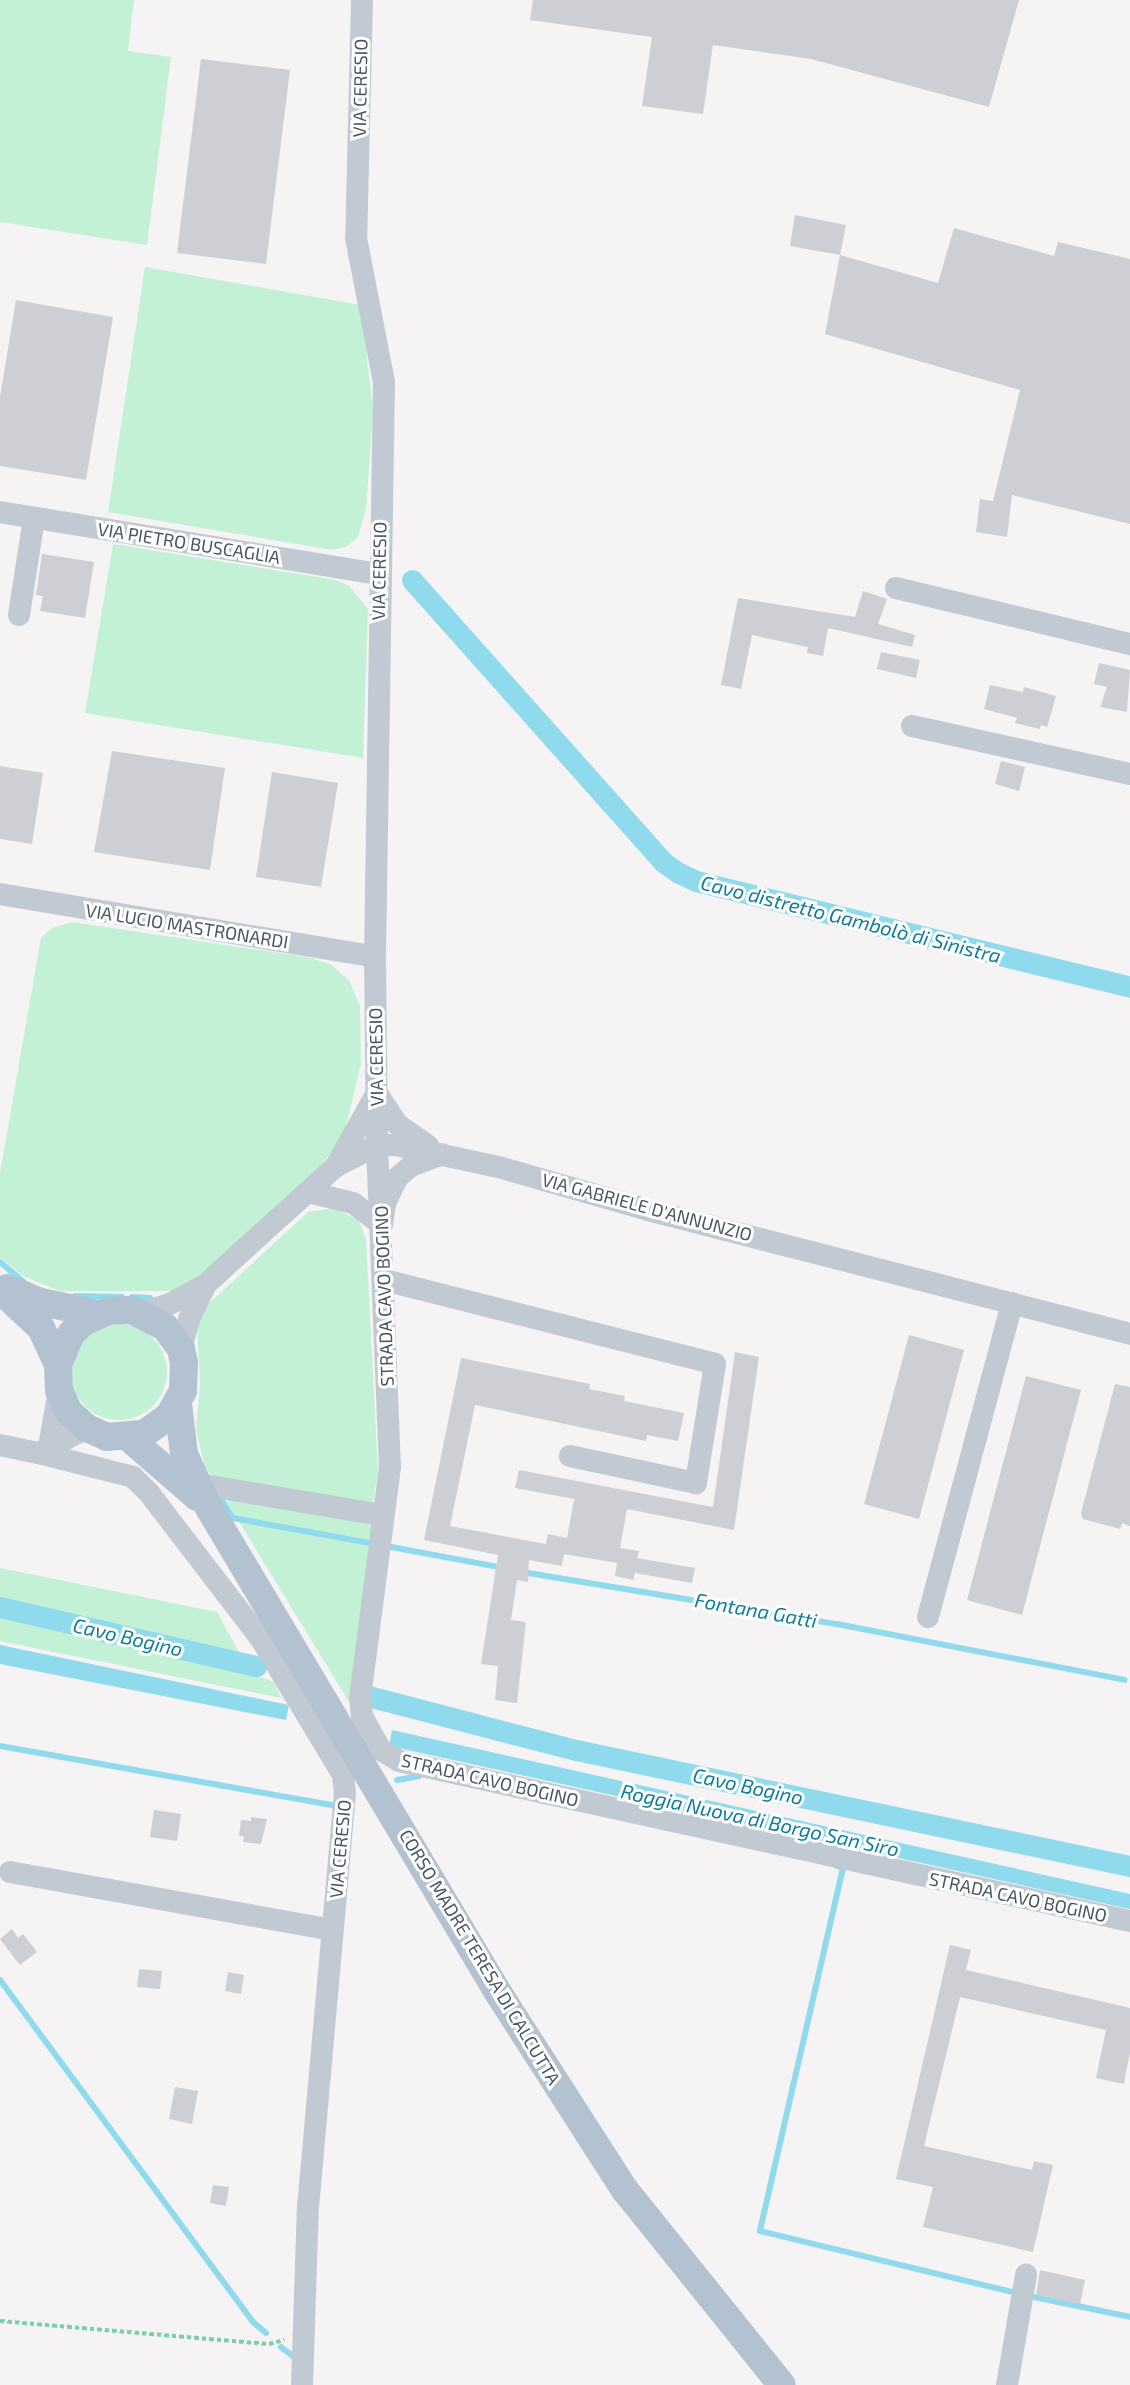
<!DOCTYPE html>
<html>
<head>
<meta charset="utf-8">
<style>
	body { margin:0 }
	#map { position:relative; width:1130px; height:2385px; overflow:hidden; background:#f5f3f3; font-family:"Exo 2",sans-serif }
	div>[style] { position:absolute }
	.green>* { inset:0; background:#c3f1d5 }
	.round { border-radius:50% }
	.water>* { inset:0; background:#90daee }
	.stream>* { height:6px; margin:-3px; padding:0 3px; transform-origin:3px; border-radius:3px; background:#90daee }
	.canal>* { height:21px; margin:-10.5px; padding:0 10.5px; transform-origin:10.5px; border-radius:10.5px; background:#90daee }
	.building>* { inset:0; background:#cdcfd5 }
	.path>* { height:4px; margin-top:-2px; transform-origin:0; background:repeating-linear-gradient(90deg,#7ad0a6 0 4.5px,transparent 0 7.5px) }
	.minor>* { height:22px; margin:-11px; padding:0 11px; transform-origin:11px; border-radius:11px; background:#c1cad2 }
	.major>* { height:28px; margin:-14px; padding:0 14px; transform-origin:14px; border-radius:14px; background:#b3c2d1 }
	span { translate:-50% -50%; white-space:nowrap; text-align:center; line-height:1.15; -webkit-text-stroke:6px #fff; paint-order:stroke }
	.street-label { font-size:18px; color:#4a5661 }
	.water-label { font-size:20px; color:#0c7c9b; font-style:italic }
</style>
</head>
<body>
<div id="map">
	<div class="green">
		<i style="clip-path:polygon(0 0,134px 0,128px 51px,171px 57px,147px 245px,0 222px)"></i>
		<i style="clip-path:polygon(145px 267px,361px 305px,373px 411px,366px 509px,358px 537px,346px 547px,332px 550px,108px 512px)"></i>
		<i style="clip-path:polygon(113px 544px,336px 580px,349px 586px,368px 609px,363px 758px,85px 713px)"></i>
		<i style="clip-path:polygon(72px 922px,307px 957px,330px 964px,349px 980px,360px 1006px,361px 1064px,344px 1135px,322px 1164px,214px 1265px,174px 1291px,60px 1291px,23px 1276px,0 1257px,0 1173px,41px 938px,52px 928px)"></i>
		<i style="clip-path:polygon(335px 1208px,359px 1221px,366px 1239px,378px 1471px,371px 1517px,377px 1524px,349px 1702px,205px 1466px,196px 1430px,200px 1382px,197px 1326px,205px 1307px,308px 1212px)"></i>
		<i class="round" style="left:71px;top:1324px;width:96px;height:96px"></i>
		<i style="clip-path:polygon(0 1568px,217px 1612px,251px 1674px,274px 1682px,281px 1698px,0 1641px)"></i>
	</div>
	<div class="water">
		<i style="clip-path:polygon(0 1645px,289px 1705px,286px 1720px,0 1664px)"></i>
		<i style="clip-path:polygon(392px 1730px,1130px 1894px,1130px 1909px,389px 1746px)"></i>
	</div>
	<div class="stream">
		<i style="left:0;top:1262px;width:30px;rotate:40deg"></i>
		<i style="left:75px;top:1296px;width:47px;rotate:1.2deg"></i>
		<i style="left:132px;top:1297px;width:18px;rotate:3deg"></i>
		<i style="left:218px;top:1495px;width:27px;rotate:57deg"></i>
		<i style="left:233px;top:1518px;width:138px;rotate:10.4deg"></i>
		<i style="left:386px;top:1546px;width:119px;rotate:10.6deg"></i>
		<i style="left:522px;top:1572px;width:319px;rotate:9.4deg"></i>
		<i style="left:837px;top:1624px;width:293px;rotate:11deg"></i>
		<i style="left:0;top:1746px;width:341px;rotate:10.1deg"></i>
		<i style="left:397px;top:1780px;width:22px;rotate:-10deg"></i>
		<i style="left:837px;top:1866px;width:6px;rotate:18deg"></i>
		<i style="left:843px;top:1868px;width:372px;rotate:102.9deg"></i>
		<i style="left:760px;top:2231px;width:259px;rotate:13.6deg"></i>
		<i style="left:0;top:1980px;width:425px;rotate:53.5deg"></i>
		<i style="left:253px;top:2322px;width:17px;rotate:40deg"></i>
		<i style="left:1029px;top:2296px;width:103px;rotate:11.7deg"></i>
		<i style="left:281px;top:2347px;width:18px;rotate:38deg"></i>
	</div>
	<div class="canal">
		<i style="left:412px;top:580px;width:378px;rotate:48.3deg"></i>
		<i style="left:663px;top:862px;width:19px;rotate:35deg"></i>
		<i style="left:679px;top:873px;width:19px;rotate:25deg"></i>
		<i style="left:696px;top:881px;width:447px;rotate:13.7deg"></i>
		<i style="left:0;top:1607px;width:263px;rotate:13deg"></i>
		<i style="left:368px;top:1696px;width:215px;rotate:14.6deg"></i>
		<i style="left:576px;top:1750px;width:566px;rotate:11.83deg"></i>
	</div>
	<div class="building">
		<i style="clip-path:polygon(533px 0,1019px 0,989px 107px,811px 59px,713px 45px,703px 114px,642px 106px,652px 37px,530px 20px)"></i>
		<i style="clip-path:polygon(201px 59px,290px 70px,266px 264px,177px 253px)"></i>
		<i style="clip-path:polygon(795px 215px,846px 225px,840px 255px,790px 246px)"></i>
		<i style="clip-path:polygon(954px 228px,1054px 256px,1058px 242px,1130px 259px,1130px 524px,1012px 495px,1007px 537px,976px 532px,980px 499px,993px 501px,1020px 390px,825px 334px,840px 255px,938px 283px)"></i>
		<i style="clip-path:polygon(16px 300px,113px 317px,86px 480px,0 466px,0 397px)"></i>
		<i style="clip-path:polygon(42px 554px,94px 562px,85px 618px,40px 611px,43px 596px,36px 595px)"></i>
		<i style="clip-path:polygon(863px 591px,887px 599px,878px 624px,915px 635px,912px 647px,828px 628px,823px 656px,807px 653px,808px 647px,752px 635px,741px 689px,721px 685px,738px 598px,855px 617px)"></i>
		<i style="clip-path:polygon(881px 652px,920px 660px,916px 678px,877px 669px)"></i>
		<i style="clip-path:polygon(1099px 663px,1130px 670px,1127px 712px,1100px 707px,1107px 687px,1094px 684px)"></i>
		<i style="clip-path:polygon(990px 685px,1023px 692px,1024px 687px,1056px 696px,1047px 727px,1041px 725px,1040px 729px,1015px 723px,1017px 718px,984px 709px)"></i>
		<i style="clip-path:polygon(112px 751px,225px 768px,210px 870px,94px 852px)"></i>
		<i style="clip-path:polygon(1001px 761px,1025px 767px,1019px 791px,995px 784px)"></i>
		<i style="clip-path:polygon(0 766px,43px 773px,32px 844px,0 839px)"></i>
		<i style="clip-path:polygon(272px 772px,338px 783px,321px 887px,256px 877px)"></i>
		<i style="clip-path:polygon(909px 1335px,964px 1350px,919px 1519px,864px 1504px)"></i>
		<i style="clip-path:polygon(735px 1352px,759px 1357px,734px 1530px,627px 1509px,620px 1548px,639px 1551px,637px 1558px,695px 1568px,692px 1583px,635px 1573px,633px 1580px,615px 1576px,617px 1563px,564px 1554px,562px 1566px,529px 1560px,528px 1582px,517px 1580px,511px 1620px,526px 1622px,517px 1703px,495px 1700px,498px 1666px,481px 1664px,498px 1555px,424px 1540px,461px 1358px,590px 1384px,589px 1389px,625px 1396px,624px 1401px,684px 1413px,678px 1441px,647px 1435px,646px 1441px,475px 1405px,450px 1526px,546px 1544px,548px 1534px,567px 1538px,574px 1499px,515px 1488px,519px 1470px,713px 1507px)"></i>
		<i style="clip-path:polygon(1026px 1376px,1081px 1390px,1022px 1615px,967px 1600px)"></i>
		<i style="clip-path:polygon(1115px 1384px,1130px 1387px,1130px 1526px,1122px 1523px,1120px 1529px,1083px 1519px,1081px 1513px)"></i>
		<i style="clip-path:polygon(154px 1810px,181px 1814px,177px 1841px,150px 1837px)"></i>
		<i style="clip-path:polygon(251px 1817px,267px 1819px,261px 1844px,243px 1842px,244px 1836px,239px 1836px,241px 1820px,251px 1821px)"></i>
		<i style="clip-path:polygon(12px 1929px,18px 1938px,23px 1934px,37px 1952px,20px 1965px,0 1939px)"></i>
		<i style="clip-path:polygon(950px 1945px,971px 1950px,966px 1970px,1130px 2008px,1130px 2052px,1124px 2084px,1096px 2078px,1106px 2030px,960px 1997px,924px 2146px,1032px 2170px,1034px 2161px,1053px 2165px,1033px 2252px,923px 2227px,933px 2187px,896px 2179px)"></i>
		<i style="clip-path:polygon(139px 1969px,162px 1971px,160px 1989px,137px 1987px)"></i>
		<i style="clip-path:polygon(228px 1972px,244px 1975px,241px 1994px,225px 1991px)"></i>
		<i style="clip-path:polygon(175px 2087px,198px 2091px,192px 2124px,169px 2119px)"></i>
		<i style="clip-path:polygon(213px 2185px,229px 2187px,226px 2206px,210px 2203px)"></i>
		<i style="clip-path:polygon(1040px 2270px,1085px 2280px,1080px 2304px,1036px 2295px)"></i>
	</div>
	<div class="path">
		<i style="left:0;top:2321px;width:270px;rotate:4.9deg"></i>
		<i style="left:269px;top:2344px;width:16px;rotate:-15deg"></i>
	</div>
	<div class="minor">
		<i style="left:362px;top:0;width:238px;rotate:91.4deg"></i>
		<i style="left:356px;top:238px;width:147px;rotate:79deg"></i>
		<i style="left:384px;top:382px;width:575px;rotate:90.9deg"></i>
		<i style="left:375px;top:957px;width:188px;rotate:89.4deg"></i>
		<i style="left:377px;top:1145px;width:322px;rotate:87.7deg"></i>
		<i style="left:390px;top:1467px;width:232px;rotate:97.4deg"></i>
		<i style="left:360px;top:1697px;width:19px;rotate:84deg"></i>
		<i style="left:362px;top:1716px;width:39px;rotate:61deg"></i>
		<i style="left:381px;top:1750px;width:21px;rotate:31deg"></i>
		<i style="left:399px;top:1761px;width:748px;rotate:12.35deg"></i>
		<i style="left:0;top:512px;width:384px;rotate:9.3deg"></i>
		<i style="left:896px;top:588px;width:241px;rotate:13.5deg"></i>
		<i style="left:19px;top:615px;width:98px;rotate:-81.2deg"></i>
		<i style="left:912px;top:726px;width:223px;rotate:12.4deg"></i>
		<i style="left:0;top:894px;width:380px;rotate:9.5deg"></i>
		<i style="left:336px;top:1166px;width:84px;rotate:-60.7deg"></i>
		<i style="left:377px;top:1093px;width:37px;rotate:57deg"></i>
		<i style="left:397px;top:1124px;width:38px;rotate:35deg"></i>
		<i style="left:308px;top:1192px;width:46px;rotate:13.7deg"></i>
		<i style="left:353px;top:1203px;width:36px;rotate:37deg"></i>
		<i style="left:382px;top:1225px;width:22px;rotate:-82deg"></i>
		<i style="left:385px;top:1203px;width:28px;rotate:-64deg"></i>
		<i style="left:397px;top:1178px;width:18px;rotate:-41deg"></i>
		<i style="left:411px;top:1166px;width:33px;rotate:-21deg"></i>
		<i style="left:384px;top:1280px;width:341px;rotate:14.2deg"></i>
		<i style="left:715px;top:1364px;width:121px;rotate:99.1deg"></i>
		<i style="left:696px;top:1483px;width:129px;rotate:-167.9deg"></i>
		<i style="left:142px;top:1313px;width:29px;rotate:-18deg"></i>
		<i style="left:170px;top:1304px;width:41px;rotate:-29.1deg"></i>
		<i style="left:206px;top:1284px;width:174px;rotate:-42.2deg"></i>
		<i style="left:335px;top:1167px;width:47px;rotate:-27.6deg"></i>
		<i style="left:377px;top:1145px;width:19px"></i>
		<i style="left:396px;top:1145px;width:108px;rotate:12.2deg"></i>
		<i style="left:502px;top:1168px;width:152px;rotate:16deg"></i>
		<i style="left:648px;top:1210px;width:498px;rotate:14.4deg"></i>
		<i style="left:181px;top:1349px;width:31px;rotate:-75deg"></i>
		<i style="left:189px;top:1319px;width:39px;rotate:-64deg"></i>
		<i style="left:0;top:1445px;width:40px;rotate:12deg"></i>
		<i style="left:39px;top:1453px;width:54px;rotate:-27.5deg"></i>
		<i style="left:49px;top:1447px;width:58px;rotate:-80deg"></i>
		<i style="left:39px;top:1453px;width:97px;rotate:14.3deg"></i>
		<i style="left:133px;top:1477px;width:23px;rotate:45deg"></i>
		<i style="left:149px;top:1493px;width:184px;rotate:52.5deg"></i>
		<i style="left:261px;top:1639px;width:159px;rotate:58.9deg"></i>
		<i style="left:343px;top:1775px;width:18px;rotate:84deg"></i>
		<i style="left:345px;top:1793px;width:413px;rotate:95.1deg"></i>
		<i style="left:308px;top:2204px;width:181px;rotate:91.9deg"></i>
		<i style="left:198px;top:1484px;width:187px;rotate:9.6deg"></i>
		<i style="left:928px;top:1617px;width:325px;rotate:-75deg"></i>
		<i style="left:10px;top:1872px;width:327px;rotate:10.2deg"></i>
		<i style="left:1007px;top:2385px;width:112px;rotate:-80.2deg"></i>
	</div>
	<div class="major">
		<i style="left:7px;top:1288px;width:33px;rotate:23deg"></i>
		<i style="left:37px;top:1301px;width:61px;rotate:12.2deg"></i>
		<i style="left:0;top:1290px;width:56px;rotate:42.8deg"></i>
		<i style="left:41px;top:1328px;width:40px;rotate:65deg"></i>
		<i style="left:58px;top:1364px;width:26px;rotate:88deg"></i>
		<i style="left:59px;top:1390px;width:24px;rotate:66deg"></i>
		<i style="left:69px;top:1412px;width:24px;rotate:42deg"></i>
		<i style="left:87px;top:1428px;width:22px;rotate:24deg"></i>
		<i style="left:107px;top:1437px;width:37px;rotate:-5deg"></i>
		<i style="left:144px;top:1434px;width:31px;rotate:-36deg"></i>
		<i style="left:169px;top:1416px;width:29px;rotate:-61deg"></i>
		<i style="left:183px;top:1391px;width:28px;rotate:-88deg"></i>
		<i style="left:184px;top:1363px;width:14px;rotate:-102deg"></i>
		<i style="left:181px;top:1349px;width:27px;rotate:-126deg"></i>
		<i style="left:165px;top:1327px;width:38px;rotate:-153deg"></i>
		<i style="left:131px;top:1310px;width:23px;rotate:178deg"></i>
		<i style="left:108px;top:1311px;width:27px;rotate:156deg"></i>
		<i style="left:83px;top:1322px;width:17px;rotate:135deg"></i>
		<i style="left:71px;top:1334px;width:33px;rotate:113deg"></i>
		<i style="left:178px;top:1404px;width:50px;rotate:83.2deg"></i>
		<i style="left:184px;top:1454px;width:60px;rotate:65.2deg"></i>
		<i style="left:209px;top:1508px;width:562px;rotate:59.19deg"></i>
		<i style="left:497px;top:1991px;width:237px;rotate:57.3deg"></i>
		<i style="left:625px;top:2190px;width:250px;rotate:51.2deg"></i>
		<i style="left:129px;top:1438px;width:90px;rotate:40.9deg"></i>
	</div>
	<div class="street-label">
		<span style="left:360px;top:88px;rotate:-89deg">VIA CERESIO</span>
		<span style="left:189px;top:543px;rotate:9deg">VIA PIETRO BUSCAGLIA</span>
		<span style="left:379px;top:571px;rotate:-89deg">VIA CERESIO</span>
		<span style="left:187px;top:926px;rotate:9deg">VIA LUCIO MASTRONARDI</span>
		<span style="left:376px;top:1057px;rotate:-91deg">VIA CERESIO</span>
		<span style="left:647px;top:1207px;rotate:15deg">VIA GABRIELE D'ANNUNZIO</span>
		<span style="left:384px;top:1296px;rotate:-92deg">STRADA CAVO BOGINO</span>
		<span style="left:490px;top:1780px;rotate:13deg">STRADA CAVO BOGINO</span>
		<span style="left:340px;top:1849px;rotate:-85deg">VIA CERESIO</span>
		<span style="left:1018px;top:1897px;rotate:12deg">STRADA CAVO BOGINO</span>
		<span style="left:480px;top:1957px;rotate:59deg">CORSO MADRE TERESA DI CALCUTTA</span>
	</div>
	<div class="water-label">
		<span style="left:851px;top:919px;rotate:14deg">Cavo distretto Gambolò di Sinistra</span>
		<span style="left:756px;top:1610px;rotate:10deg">Fontana Gatti</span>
		<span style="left:128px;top:1637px;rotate:13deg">Cavo Bogino</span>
		<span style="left:748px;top:1786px;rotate:12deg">Cavo Bogino</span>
		<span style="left:760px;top:1820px;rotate:12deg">Roggia Nuova di Borgo San Siro</span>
	</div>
</div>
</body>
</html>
